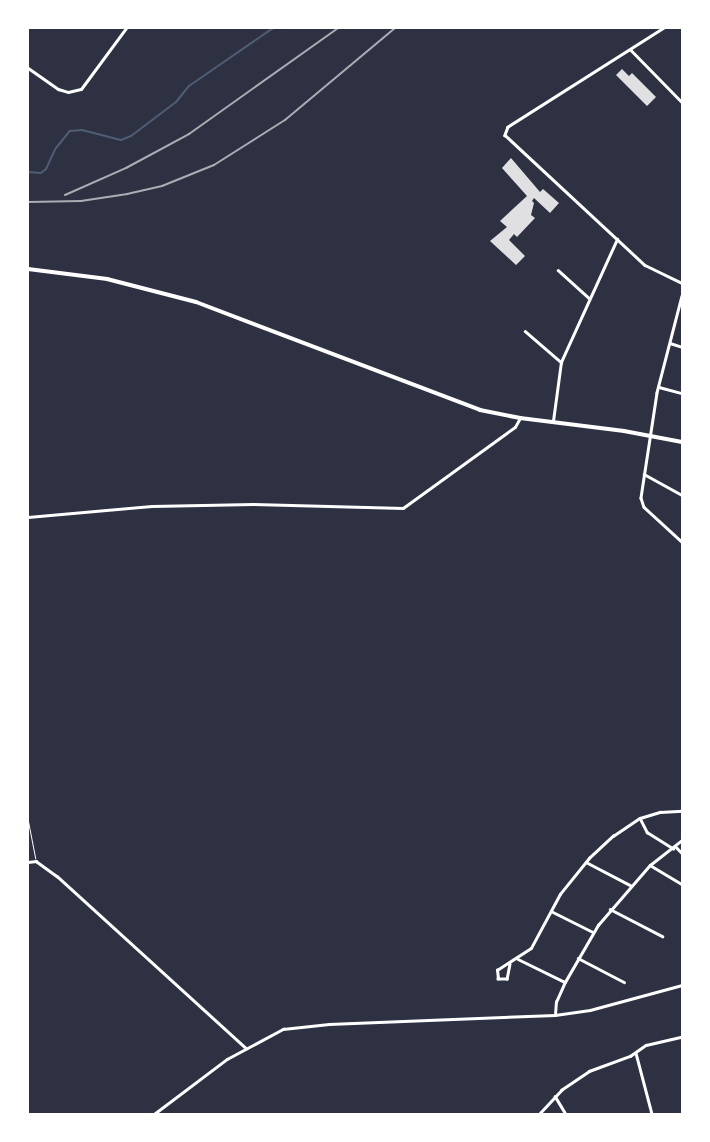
<!DOCTYPE html>
<html>
<head>
<meta charset="utf-8">
<style>
	body { margin:0 }
	#map { position:relative; width:710px; height:1142px; overflow:hidden; background:#2d3142; font-family:"DM Sans",sans-serif }
	div>[style] { position:absolute }
	.stream>* { height:2px; margin:-1px; padding:0 1px; transform-origin:1px; border-radius:1px; background:#4f5d75 }
	.building>* { inset:0; background:#e0e0e3 }
	.path>* { height:1px; margin:-0.5px; padding:0 0.5px; transform-origin:0.5px; border-radius:0.5px; background:#fff }
	.minor>* { height:2.5px; margin:-1.25px; padding:0 1.25px; transform-origin:1.25px; border-radius:1.25px; background:#fff }
	.tertiary>* { height:3px; margin:-1.5px; padding:0 1.5px; transform-origin:1.5px; border-radius:1.5px; background:#fff }
	.secondary>* { height:4px; margin:-2px; padding:0 2px; transform-origin:2px; border-radius:2px; background:#fff }
	.rail>* { height:2px; margin:-1px; padding:0 1px; transform-origin:1px; border-radius:1px; background:#abadb3 }
	span { translate:-50% -50%; white-space:nowrap; text-align:center; line-height:1.15; -webkit-text-stroke:4.5px #fff; paint-order:stroke }
	.frame { position:absolute; inset:0; border:29px solid #fff; pointer-events:none }
</style>
</head>
<body>
<div id="map">
	<div class="stream">
		<i style="left:28px;top:172px;width:13px;rotate:4deg"></i>
		<i style="left:41px;top:173px;width:6px;rotate:-39deg"></i>
		<i style="left:46px;top:169px;width:23px;rotate:-65deg"></i>
		<i style="left:56px;top:148px;width:22px;rotate:-51deg"></i>
		<i style="left:70px;top:131px;width:12px;rotate:-5deg"></i>
		<i style="left:82px;top:130px;width:40px;rotate:14.4deg"></i>
		<i style="left:121px;top:140px;width:11px;rotate:-22deg"></i>
		<i style="left:131px;top:136px;width:56px;rotate:-37.1deg"></i>
		<i style="left:176px;top:102px;width:21px;rotate:-51deg"></i>
		<i style="left:189px;top:86px;width:102px;rotate:-34.6deg"></i>
	</div>
	<div class="building">
		<i style="clip-path:polygon(622px 69px,629px 76px,632px 73px,656px 97px,647px 106px,616px 75px)"></i>
		<i style="clip-path:polygon(511px 158px,540px 192px,543px 189px,559px 203px,550px 213px,534px 198px,532px 201px,534px 203px,531px 215px,535px 218px,517px 237px,514px 234px,509px 240px,525px 256px,516px 265px,490px 241px,507px 227px,500px 221px,527px 196px,502px 168px)"></i>
	</div>
	<div class="path">
		<i style="left:28px;top:821px;width:38px;rotate:79deg"></i>
	</div>
	<div class="minor">
		<i style="left:664px;top:28px;width:185px;rotate:147.6deg"></i>
		<i style="left:508px;top:127px;width:9px;rotate:111deg"></i>
		<i style="left:505px;top:135px;width:191px;rotate:42.9deg"></i>
		<i style="left:645px;top:265px;width:41px;rotate:25.9deg"></i>
		<i style="left:631px;top:50px;width:73px;rotate:45.6deg"></i>
		<i style="left:558px;top:270px;width:42px;rotate:42.1deg"></i>
		<i style="left:682px;top:296px;width:100px;rotate:104.5deg"></i>
		<i style="left:657px;top:393px;width:106px;rotate:98.7deg"></i>
		<i style="left:641px;top:498px;width:9px;rotate:72deg"></i>
		<i style="left:644px;top:507px;width:52px;rotate:42.6deg"></i>
		<i style="left:525px;top:331px;width:48px;rotate:40.7deg"></i>
		<i style="left:670px;top:343px;width:13px;rotate:18deg"></i>
		<i style="left:659px;top:387px;width:24px;rotate:15deg"></i>
		<i style="left:553px;top:421px;width:60px;rotate:-82.3deg"></i>
		<i style="left:561px;top:362px;width:135px;rotate:-65.5deg"></i>
		<i style="left:644px;top:474px;width:43px;rotate:28.9deg"></i>
		<i style="left:28px;top:517px;width:124px;rotate:-5.1deg"></i>
		<i style="left:152px;top:506px;width:101px;rotate:-1.1deg"></i>
		<i style="left:253px;top:504px;width:150px;rotate:1.5deg"></i>
		<i style="left:403px;top:508px;width:138px;rotate:-35.9deg"></i>
		<i style="left:515px;top:427px;width:10px;rotate:-61deg"></i>
		<i style="left:640px;top:818px;width:16px;rotate:63deg"></i>
		<i style="left:647px;top:832px;width:31px;rotate:32deg"></i>
		<i style="left:676px;top:847px;width:8px;rotate:45deg"></i>
		<i style="left:28px;top:862px;width:8px;rotate:-7deg"></i>
		<i style="left:36px;top:861px;width:26px;rotate:36deg"></i>
		<i style="left:57px;top:876px;width:256px;rotate:42.3deg"></i>
		<i style="left:586px;top:862px;width:50px;rotate:27.6deg"></i>
		<i style="left:650px;top:865px;width:37px;rotate:31deg"></i>
		<i style="left:610px;top:909px;width:59px;rotate:27.4deg"></i>
		<i style="left:551px;top:911px;width:47px;rotate:26.6deg"></i>
		<i style="left:578px;top:958px;width:52px;rotate:27.6deg"></i>
		<i style="left:518px;top:959px;width:52px;rotate:26.1deg"></i>
		<i style="left:510px;top:964px;width:15px;rotate:101deg"></i>
		<i style="left:507px;top:979px;width:9px;rotate:180deg"></i>
		<i style="left:498px;top:979px;width:9px;rotate:-96deg"></i>
		<i style="left:497px;top:970px;width:40px;rotate:-32.9deg"></i>
		<i style="left:531px;top:948px;width:61px;rotate:-61.8deg"></i>
		<i style="left:560px;top:894px;width:46px;rotate:-51.1deg"></i>
		<i style="left:589px;top:858px;width:33px;rotate:-43deg"></i>
		<i style="left:613px;top:836px;width:32px;rotate:-34deg"></i>
		<i style="left:640px;top:818px;width:21px;rotate:-17deg"></i>
		<i style="left:660px;top:812px;width:22px;rotate:-3deg"></i>
		<i style="left:555px;top:1015px;width:13px;rotate:-86deg"></i>
		<i style="left:556px;top:1002px;width:22px;rotate:-66deg"></i>
		<i style="left:565px;top:982px;width:66px;rotate:-59.9deg"></i>
		<i style="left:598px;top:925px;width:79px;rotate:-49.1deg"></i>
		<i style="left:650px;top:865px;width:41px;rotate:-38deg"></i>
		<i style="left:636px;top:1053px;width:63px;rotate:75.3deg"></i>
		<i style="left:555px;top:1096px;width:21px;rotate:59deg"></i>
		<i style="left:154px;top:1114px;width:91px;rotate:-37deg"></i>
		<i style="left:227px;top:1059px;width:64px;rotate:-28.2deg"></i>
		<i style="left:283px;top:1029px;width:46px;rotate:-6.2deg"></i>
		<i style="left:329px;top:1024px;width:226px;rotate:-2.3deg"></i>
		<i style="left:555px;top:1015px;width:35px;rotate:-8deg"></i>
		<i style="left:590px;top:1010px;width:95px;rotate:-15.2deg"></i>
		<i style="left:539px;top:1114px;width:33px;rotate:-47deg"></i>
		<i style="left:561px;top:1090px;width:34px;rotate:-34deg"></i>
		<i style="left:589px;top:1071px;width:44px;rotate:-20.1deg"></i>
		<i style="left:630px;top:1056px;width:19px;rotate:-35deg"></i>
		<i style="left:646px;top:1045px;width:37px;rotate:-13deg"></i>
	</div>
	<div class="tertiary">
		<i style="left:28px;top:68px;width:37px;rotate:35deg"></i>
		<i style="left:58px;top:89px;width:10px;rotate:17deg"></i>
		<i style="left:68px;top:92px;width:13px;rotate:-13deg"></i>
		<i style="left:81px;top:89px;width:76px;rotate:-53.6deg"></i>
	</div>
	<div class="secondary">
		<i style="left:28px;top:269px;width:80px;rotate:7.2deg"></i>
		<i style="left:107px;top:279px;width:92px;rotate:14.5deg"></i>
		<i style="left:196px;top:302px;width:304px;rotate:20.8deg"></i>
		<i style="left:480px;top:410px;width:41px;rotate:11.3deg"></i>
		<i style="left:520px;top:418px;width:105px;rotate:7.1deg"></i>
		<i style="left:624px;top:431px;width:59px;rotate:10.7deg"></i>
	</div>
	<div class="rail">
		<i style="left:65px;top:195px;width:67px;rotate:-23.9deg"></i>
		<i style="left:126px;top:168px;width:72px;rotate:-28.4deg"></i>
		<i style="left:189px;top:134px;width:183px;rotate:-35.4deg"></i>
		<i style="left:28px;top:202px;width:53px;rotate:-1.1deg"></i>
		<i style="left:81px;top:201px;width:47px;rotate:-8.7deg"></i>
		<i style="left:127px;top:194px;width:36px;rotate:-13deg"></i>
		<i style="left:162px;top:186px;width:56px;rotate:-22deg"></i>
		<i style="left:214px;top:165px;width:84px;rotate:-32.4deg"></i>
		<i style="left:285px;top:120px;width:143px;rotate:-39.9deg"></i>
	</div>
	<div class="frame"></div>
</div>
</body>
</html>
